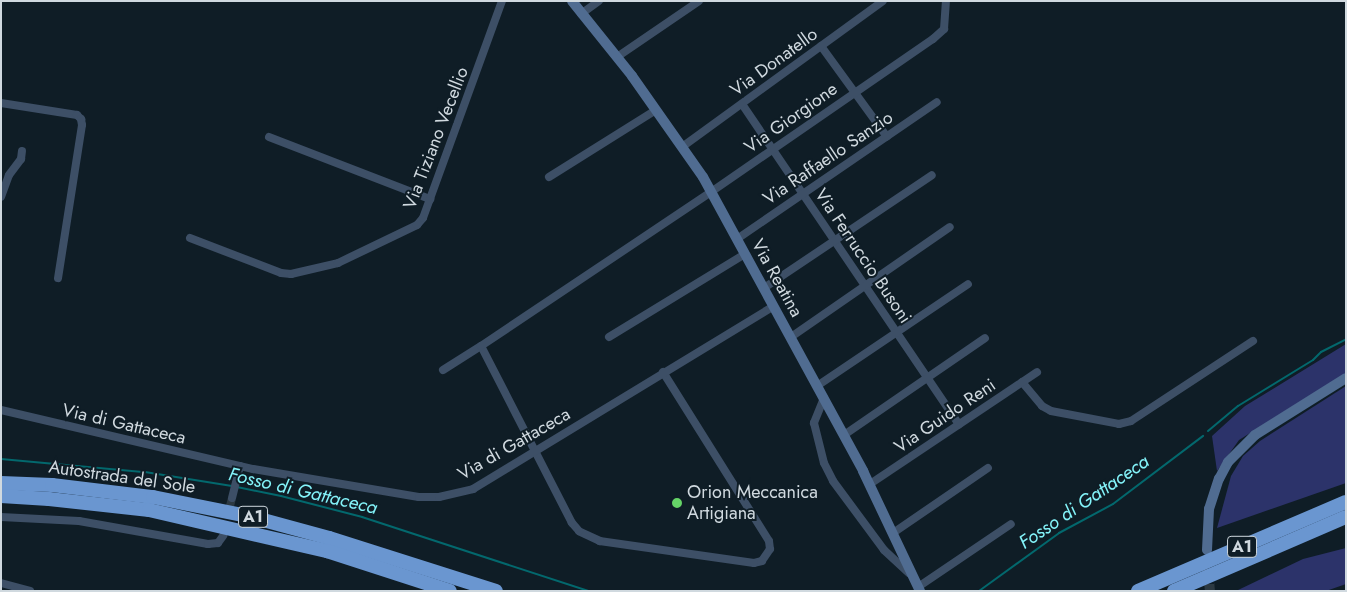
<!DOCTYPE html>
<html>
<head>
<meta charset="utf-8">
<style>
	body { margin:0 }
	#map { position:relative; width:1347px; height:592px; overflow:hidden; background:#0f1d26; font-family:Jost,sans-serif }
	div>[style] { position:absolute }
	.green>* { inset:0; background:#2c336a }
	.stream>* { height:2px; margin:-1px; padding:0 1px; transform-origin:1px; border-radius:1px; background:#03686d }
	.street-tunnel>* { height:8px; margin-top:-4px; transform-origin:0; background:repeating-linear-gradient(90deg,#2c3942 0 8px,transparent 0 12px) }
	.secondary-tunnel>* { height:10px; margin-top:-5px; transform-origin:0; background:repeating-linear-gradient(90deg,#2c3942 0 10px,transparent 0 15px) }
	.street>* { height:8px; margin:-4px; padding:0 4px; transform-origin:4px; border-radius:4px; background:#3d4f66 }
	.secondary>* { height:10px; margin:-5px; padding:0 5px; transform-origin:5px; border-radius:5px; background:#506c91 }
	.highway>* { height:14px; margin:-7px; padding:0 7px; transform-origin:7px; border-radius:7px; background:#6a96d0 }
	.dots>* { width:14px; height:14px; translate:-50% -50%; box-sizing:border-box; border:2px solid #0f1d26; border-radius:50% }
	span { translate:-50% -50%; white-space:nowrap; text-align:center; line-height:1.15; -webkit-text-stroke:4px #0f1d26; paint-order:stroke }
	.shield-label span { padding:1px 4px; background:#0f1d26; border:1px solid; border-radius:4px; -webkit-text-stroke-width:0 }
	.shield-label { font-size:16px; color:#d0d9df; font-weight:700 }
	.street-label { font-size:18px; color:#d0d9df }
	.poi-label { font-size:18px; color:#d0d9df }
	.left { translate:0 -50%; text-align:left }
	.water-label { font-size:19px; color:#84f4fa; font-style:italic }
	.frame { position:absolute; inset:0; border:2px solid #d0d9df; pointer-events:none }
</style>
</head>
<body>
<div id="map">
	<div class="green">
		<i style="clip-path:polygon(1346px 344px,1346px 373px,1239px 440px,1217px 471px,1212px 436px,1245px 406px)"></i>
		<i style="clip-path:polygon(1346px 386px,1346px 483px,1217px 528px,1231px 476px,1243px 456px,1260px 441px)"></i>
		<i style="clip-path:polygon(1346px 548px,1346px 584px,1326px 591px,1236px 591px,1303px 559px)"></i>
	</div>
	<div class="stream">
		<i style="left:1208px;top:431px;width:39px;rotate:-40deg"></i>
		<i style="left:1238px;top:406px;width:88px;rotate:-31.5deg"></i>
		<i style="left:1313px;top:360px;width:11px;rotate:-45deg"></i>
		<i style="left:1321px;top:352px;width:28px;rotate:-27deg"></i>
		<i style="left:1px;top:459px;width:145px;rotate:5.2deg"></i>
		<i style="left:145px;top:472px;width:88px;rotate:9.1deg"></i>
		<i style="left:237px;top:487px;width:45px;rotate:11.6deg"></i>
		<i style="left:281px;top:496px;width:84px;rotate:14.5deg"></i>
		<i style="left:362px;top:517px;width:239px;rotate:18.1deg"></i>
		<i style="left:979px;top:591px;width:99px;rotate:-35.9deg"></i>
		<i style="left:1059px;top:533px;width:61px;rotate:-28.2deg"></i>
		<i style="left:1113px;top:504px;width:113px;rotate:-37.1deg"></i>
	</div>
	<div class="street-tunnel">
		<i style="left:224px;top:530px;width:33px;rotate:-76deg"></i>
	</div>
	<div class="secondary-tunnel">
		<i style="left:1208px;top:569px;width:22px;rotate:85deg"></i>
	</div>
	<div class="street">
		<i style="left:581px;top:14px;width:22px;rotate:-36deg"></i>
		<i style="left:821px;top:46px;width:112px;rotate:54deg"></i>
		<i style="left:617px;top:57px;width:99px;rotate:-34.3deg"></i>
		<i style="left:1px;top:103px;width:77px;rotate:9deg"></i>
		<i style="left:77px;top:115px;width:6px;rotate:45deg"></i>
		<i style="left:81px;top:119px;width:6px;rotate:81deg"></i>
		<i style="left:82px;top:125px;width:155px;rotate:98.9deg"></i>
		<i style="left:742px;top:104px;width:387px;rotate:55.9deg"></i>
		<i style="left:269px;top:137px;width:173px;rotate:21.1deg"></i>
		<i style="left:682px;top:147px;width:248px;rotate:-36deg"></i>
		<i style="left:549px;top:177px;width:126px;rotate:-32.1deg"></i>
		<i style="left:1px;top:197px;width:23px;rotate:-70deg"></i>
		<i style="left:9px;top:175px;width:20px;rotate:-53deg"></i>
		<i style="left:21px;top:159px;width:8px;rotate:-83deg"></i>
		<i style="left:190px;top:238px;width:97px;rotate:21deg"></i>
		<i style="left:281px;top:273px;width:10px;rotate:6deg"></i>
		<i style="left:291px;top:274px;width:48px;rotate:-13.2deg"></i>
		<i style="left:338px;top:263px;width:88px;rotate:-25.7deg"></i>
		<i style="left:417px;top:225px;width:9px;rotate:-49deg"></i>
		<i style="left:423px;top:218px;width:231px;rotate:-70deg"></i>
		<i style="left:737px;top:239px;width:242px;rotate:-34.4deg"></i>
		<i style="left:764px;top:288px;width:202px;rotate:-33.9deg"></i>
		<i style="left:609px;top:337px;width:159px;rotate:-31.4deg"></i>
		<i style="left:791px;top:337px;width:193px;rotate:-34.7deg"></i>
		<i style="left:443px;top:370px;width:45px;rotate:-32.3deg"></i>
		<i style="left:663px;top:372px;width:199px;rotate:57.9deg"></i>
		<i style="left:769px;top:541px;width:8px;rotate:83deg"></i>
		<i style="left:770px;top:549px;width:14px;rotate:124deg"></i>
		<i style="left:762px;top:561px;width:8px;rotate:166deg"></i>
		<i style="left:754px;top:563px;width:156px;rotate:-171.9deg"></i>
		<i style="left:600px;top:541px;width:23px;rotate:-155deg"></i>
		<i style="left:579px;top:531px;width:11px;rotate:-131deg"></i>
		<i style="left:572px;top:523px;width:199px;rotate:-117.2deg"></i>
		<i style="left:481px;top:346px;width:277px;rotate:-33.8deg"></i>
		<i style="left:711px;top:192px;width:270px;rotate:-34.6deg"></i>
		<i style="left:933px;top:39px;width:15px;rotate:-42deg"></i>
		<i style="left:944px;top:29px;width:28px;rotate:-86deg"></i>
		<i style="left:1022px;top:382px;width:31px;rotate:50deg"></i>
		<i style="left:1042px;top:406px;width:10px;rotate:29deg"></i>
		<i style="left:1051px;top:411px;width:69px;rotate:10.8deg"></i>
		<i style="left:1119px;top:424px;width:12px;rotate:-14deg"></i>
		<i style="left:1131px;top:421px;width:146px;rotate:-33.3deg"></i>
		<i style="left:817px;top:386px;width:182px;rotate:-34deg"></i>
		<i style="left:824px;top:398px;width:27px;rotate:112deg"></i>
		<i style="left:814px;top:423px;width:41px;rotate:76deg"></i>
		<i style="left:824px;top:463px;width:20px;rotate:63deg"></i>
		<i style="left:833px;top:481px;width:86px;rotate:53.5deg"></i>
		<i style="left:884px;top:550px;width:34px;rotate:43deg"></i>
		<i style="left:1px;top:410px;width:259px;rotate:13.2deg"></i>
		<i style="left:253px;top:469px;width:168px;rotate:9.6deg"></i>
		<i style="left:419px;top:497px;width:20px"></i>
		<i style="left:439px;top:497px;width:35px;rotate:-13deg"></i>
		<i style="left:473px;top:489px;width:352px;rotate:-31.3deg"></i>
		<i style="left:844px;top:435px;width:171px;rotate:-34.5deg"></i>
		<i style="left:870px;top:484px;width:201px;rotate:-33.8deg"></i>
		<i style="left:232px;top:498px;width:33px;rotate:-76deg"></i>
		<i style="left:1px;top:517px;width:78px;rotate:2.9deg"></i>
		<i style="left:79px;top:521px;width:131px;rotate:10.1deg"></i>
		<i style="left:208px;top:544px;width:10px;rotate:-6deg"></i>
		<i style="left:218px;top:543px;width:9px;rotate:-54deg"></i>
		<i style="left:893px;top:533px;width:115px;rotate:-34.4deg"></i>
		<i style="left:1px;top:583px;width:30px;rotate:15deg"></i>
		<i style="left:918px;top:587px;width:112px;rotate:-34.1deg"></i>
	</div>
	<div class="secondary">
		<i style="left:572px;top:1px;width:96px;rotate:51.3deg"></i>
		<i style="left:632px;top:76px;width:123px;rotate:54.9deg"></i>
		<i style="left:703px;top:177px;width:335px;rotate:61.4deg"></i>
		<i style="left:863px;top:471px;width:133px;rotate:64.6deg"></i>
		<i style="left:1207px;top:550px;width:41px;rotate:-87.2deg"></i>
		<i style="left:1209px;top:509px;width:32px;rotate:-72deg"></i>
		<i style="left:1219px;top:479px;width:19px;rotate:-62deg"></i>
		<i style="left:1228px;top:462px;width:38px;rotate:-45deg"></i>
		<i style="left:1255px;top:435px;width:107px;rotate:-32.1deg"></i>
	</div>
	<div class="highway">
		<i style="left:1px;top:483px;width:51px;rotate:2.2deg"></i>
		<i style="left:52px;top:485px;width:102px;rotate:6.8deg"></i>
		<i style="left:153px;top:497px;width:101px;rotate:11.4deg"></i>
		<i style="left:252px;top:517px;width:80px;rotate:15.3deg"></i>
		<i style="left:329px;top:538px;width:175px;rotate:17.6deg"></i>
		<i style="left:1px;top:496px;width:48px;rotate:3.6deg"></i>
		<i style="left:49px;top:499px;width:101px;rotate:6.3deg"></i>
		<i style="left:149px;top:510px;width:183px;rotate:13deg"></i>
		<i style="left:327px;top:551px;width:129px;rotate:18deg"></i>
		<i style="left:1138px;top:591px;width:226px;rotate:-23.2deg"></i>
		<i style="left:1174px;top:591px;width:187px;rotate:-23.3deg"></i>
	</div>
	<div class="dots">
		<i style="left:677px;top:503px;background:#65d467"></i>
	</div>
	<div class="shield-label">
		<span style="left:253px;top:517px">A1</span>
		<span style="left:1242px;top:547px">A1</span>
	</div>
	<div class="street-label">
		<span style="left:774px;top:62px;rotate:-36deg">Via Donatello</span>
		<span style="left:791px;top:118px;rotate:-35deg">Via Giorgione</span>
		<span style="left:436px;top:138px;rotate:-69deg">Via Tiziano Vecellio</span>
		<span style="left:828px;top:158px;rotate:-34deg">Via Raffaello Sanzio</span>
		<span style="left:863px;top:256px;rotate:56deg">Via Ferruccio Busoni</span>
		<span style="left:777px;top:278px;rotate:61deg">Via Reatina</span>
		<span style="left:945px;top:416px;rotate:-34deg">Via Guido Reni</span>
		<span style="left:124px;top:424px;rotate:13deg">Via di Gattaceca</span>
		<span style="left:514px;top:444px;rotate:-30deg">Via di Gattaceca</span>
		<span style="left:122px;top:477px;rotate:8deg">Autostrada del Sole</span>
	</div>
	<div class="poi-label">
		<span class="left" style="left:687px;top:503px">Orion Meccanica<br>Artigiana</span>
	</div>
	<div class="water-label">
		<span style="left:303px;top:491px;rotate:13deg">Fosso di Gattaceca</span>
		<span style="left:1084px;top:502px;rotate:-34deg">Fosso di Gattaceca</span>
	</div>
	<div class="frame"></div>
</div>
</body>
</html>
